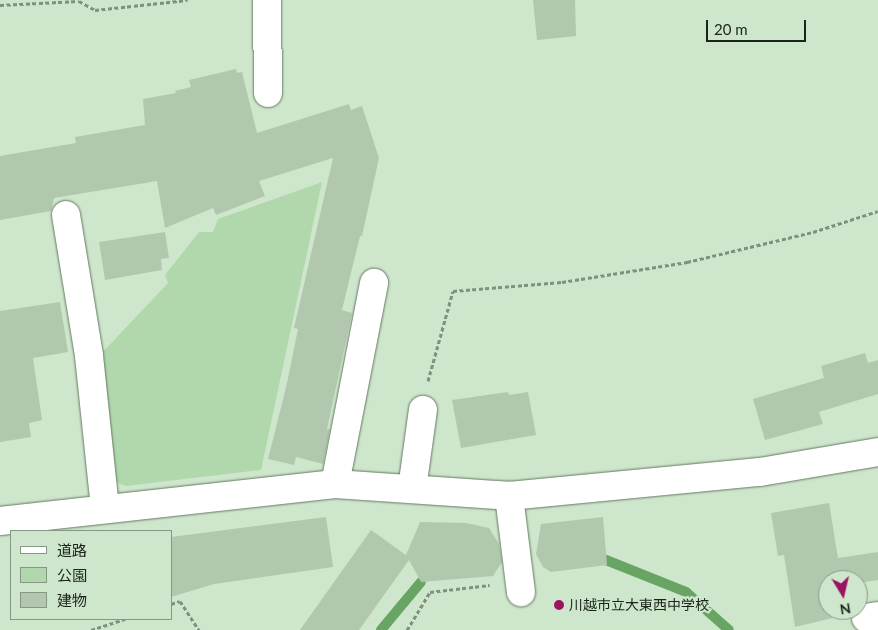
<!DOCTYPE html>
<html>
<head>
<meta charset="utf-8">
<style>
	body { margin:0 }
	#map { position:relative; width:878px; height:630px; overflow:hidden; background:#cee6cb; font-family:Lato,"Noto Sans JP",sans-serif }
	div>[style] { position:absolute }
	.green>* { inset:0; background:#b1d8ad }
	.stream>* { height:10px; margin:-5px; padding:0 5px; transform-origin:5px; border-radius:5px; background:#68a463 }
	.building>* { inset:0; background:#b1c8ae }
	.path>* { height:3px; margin-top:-1.5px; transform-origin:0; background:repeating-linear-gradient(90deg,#7f907d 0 4px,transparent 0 6.5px) }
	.roads { filter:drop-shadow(0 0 1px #647a62) drop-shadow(0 0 1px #647a62) }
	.minor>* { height:28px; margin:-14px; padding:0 14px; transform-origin:14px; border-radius:14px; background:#fff }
	.dots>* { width:14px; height:14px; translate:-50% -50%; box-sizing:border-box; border:2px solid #cee6cb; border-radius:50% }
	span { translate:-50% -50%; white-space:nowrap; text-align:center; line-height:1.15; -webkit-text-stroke:4.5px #cee6cb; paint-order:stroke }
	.poi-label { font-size:14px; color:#1b241b }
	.left { translate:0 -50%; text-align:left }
	.legend { position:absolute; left:10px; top:530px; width:162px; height:90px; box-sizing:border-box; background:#cee6cb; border:1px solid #869885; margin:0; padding:6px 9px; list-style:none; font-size:15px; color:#1b241b }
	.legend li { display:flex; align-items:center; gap:10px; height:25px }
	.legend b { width:25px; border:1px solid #869885 }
	.north { position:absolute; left:818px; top:570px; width:50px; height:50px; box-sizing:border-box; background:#cee6cb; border:1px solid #869885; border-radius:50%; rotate:171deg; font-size:14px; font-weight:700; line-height:20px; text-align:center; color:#1b241b }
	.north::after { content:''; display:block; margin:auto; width:18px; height:22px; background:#9c1362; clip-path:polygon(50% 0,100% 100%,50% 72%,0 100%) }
	.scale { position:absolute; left:706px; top:20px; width:100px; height:22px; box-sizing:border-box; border:2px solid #1b241b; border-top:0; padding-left:6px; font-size:15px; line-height:18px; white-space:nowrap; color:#1b241b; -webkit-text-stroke:4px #cee6cb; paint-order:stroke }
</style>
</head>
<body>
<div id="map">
	<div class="green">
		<i style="clip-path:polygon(322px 182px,261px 470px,126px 486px,113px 481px,100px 355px,168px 283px,165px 275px,199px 232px,213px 232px,218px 219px)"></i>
	</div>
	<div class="stream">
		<i style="left:606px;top:560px;width:86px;rotate:21.8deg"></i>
		<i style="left:686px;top:592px;width:57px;rotate:41.5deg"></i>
		<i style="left:381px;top:630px;width:62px;rotate:-50.2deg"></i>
	</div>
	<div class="building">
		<i style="clip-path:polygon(533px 0,575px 0,576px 36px,537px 40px)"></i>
		<i style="clip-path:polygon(236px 69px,237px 73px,242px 72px,257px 133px,349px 104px,351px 110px,362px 106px,379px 158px,362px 236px,360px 236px,342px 310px,352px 313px,327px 429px,330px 429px,323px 464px,296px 457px,294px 465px,268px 459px,287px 383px,298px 329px,294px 328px,333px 158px,259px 181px,265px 196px,216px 215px,213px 208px,165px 228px,157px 181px,54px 198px,51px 211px,0 220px,0 156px,76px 143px,75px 137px,145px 125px,143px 99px,176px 93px,175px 91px,191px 87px,189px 80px)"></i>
		<i style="clip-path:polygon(165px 232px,169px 258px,161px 259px,162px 270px,105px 280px,99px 242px)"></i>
		<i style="clip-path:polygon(60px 302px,68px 352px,33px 358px,42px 420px,29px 423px,31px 437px,0 442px,0 311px)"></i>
		<i style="clip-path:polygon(865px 353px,868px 363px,878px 360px,878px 394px,819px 412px,823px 424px,765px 440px,753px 399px,824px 378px,821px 366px)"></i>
		<i style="clip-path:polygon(508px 392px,509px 395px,528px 392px,536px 435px,461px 448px,452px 400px)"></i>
		<i style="clip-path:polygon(829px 503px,838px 558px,878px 552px,878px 580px,858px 583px,858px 580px,828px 580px,828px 610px,840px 610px,841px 616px,795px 627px,784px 555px,778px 556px,771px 513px)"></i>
		<i style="clip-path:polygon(326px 517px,333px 567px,214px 584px,171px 597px,171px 537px)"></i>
		<i style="clip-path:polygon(603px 517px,607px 565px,551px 572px,543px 567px,536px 554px,541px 524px)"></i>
		<i style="clip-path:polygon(420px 522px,466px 523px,489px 528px,499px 544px,502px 562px,493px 576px,421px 582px,409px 560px,359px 630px,300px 630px,371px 530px,406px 555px)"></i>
	</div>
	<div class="path">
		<i style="left:0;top:5px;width:79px;rotate:-2.9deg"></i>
		<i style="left:79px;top:1px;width:18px;rotate:29deg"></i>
		<i style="left:95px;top:10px;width:93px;rotate:-6.2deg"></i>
		<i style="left:428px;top:381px;width:93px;rotate:-74.5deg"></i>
		<i style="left:453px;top:291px;width:109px;rotate:-4.7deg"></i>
		<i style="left:562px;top:282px;width:127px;rotate:-9.1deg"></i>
		<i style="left:687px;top:262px;width:130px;rotate:-13.4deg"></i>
		<i style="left:813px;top:232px;width:68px;rotate:-17.9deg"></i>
		<i style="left:171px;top:604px;width:9px;rotate:-18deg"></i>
		<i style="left:180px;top:601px;width:35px;rotate:57deg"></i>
		<i style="left:91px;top:630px;width:36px;rotate:-18deg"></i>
		<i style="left:407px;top:630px;width:44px;rotate:-58.8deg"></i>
		<i style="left:430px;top:592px;width:60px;rotate:-6.7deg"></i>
	</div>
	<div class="roads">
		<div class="minor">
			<i style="left:267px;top:0;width:93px;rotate:89.4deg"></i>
			<i style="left:66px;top:215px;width:143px;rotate:80.7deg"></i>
			<i style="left:89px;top:356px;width:154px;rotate:84deg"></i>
			<i style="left:335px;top:484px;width:205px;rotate:-79deg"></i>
			<i style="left:412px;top:489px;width:80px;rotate:-82.1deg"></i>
			<i style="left:509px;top:496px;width:97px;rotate:82.9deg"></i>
			<i style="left:0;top:521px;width:337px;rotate:-6.3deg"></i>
			<i style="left:335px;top:484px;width:174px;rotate:3.9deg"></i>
			<i style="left:509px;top:496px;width:252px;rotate:-5.5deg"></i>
			<i style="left:760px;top:472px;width:120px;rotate:-9.6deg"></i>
			<i style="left:866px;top:618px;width:12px;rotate:-9deg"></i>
		</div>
	</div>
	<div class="dots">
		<i style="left:559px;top:605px;background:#9c1362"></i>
	</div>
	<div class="poi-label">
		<span class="left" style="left:569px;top:605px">川越市立大東西中学校</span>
	</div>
	<ul class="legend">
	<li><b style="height:6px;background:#fff"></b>道路</li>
	<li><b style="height:14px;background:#b1d8ad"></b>公園</li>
	<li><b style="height:14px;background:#b1c8ae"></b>建物</li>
	</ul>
	<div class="north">N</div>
	<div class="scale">20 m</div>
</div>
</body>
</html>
